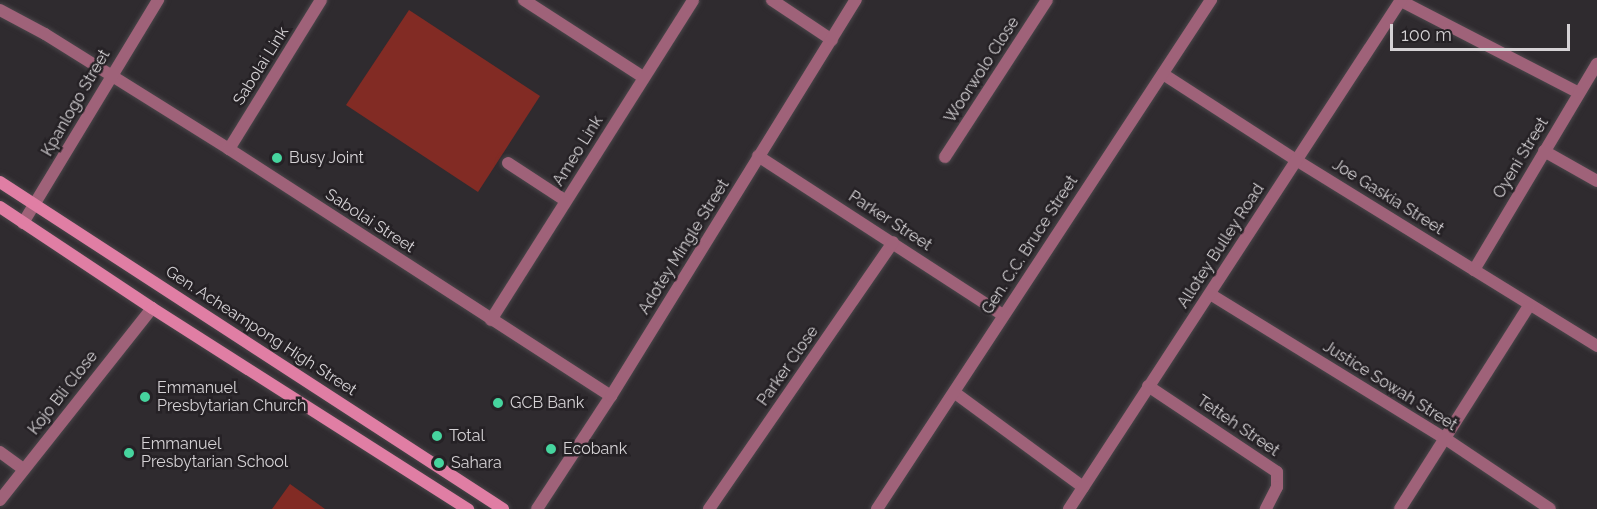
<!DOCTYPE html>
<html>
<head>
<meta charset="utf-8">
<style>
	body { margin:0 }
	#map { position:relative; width:1597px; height:509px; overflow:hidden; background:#2f2b2f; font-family:Raleway,sans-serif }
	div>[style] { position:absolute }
	.green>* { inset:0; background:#822b24 }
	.roads { filter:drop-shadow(0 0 2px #4a464a) drop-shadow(0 0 2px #4a464a) }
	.minor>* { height:12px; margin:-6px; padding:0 6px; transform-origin:6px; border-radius:6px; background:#9f6279 }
	.secondary>* { height:12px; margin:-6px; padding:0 6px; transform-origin:6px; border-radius:6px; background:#e07ea4 }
	.dots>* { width:16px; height:16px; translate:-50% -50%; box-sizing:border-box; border:3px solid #252125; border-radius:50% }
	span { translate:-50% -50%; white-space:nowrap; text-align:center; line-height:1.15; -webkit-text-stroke:5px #252125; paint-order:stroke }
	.street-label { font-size:16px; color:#d5d2d5 }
	.poi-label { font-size:16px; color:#d5d2d5 }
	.left { translate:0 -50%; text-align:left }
	.scale { position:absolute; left:1390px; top:24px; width:180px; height:27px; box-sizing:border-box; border:3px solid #d5d2d5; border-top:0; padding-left:8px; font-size:18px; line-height:21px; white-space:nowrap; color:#d5d2d5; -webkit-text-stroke:4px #252125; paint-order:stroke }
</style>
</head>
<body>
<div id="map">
	<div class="green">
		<i style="clip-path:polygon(409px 10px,540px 96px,478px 192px,346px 105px)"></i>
		<i style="clip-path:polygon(290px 484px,325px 509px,272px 509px)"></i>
	</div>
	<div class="roads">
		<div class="minor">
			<i style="left:524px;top:0;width:142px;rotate:32.9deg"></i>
			<i style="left:772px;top:0;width:72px;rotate:33.7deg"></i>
			<i style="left:1401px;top:1px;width:200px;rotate:27.3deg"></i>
			<i style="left:0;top:10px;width:51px;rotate:28.1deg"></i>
			<i style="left:45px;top:34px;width:217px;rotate:32deg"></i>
			<i style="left:229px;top:149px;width:455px;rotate:32.9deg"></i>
			<i style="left:1163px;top:74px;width:158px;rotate:32.9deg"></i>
			<i style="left:1296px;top:160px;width:354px;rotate:31.7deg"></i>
			<i style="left:229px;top:149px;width:175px;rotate:-58.3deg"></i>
			<i style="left:1544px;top:151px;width:61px;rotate:29.5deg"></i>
			<i style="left:758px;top:156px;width:292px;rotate:33deg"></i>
			<i style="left:945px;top:157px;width:187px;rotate:-57deg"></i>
			<i style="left:508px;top:163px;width:69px;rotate:33.2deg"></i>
			<i style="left:23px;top:223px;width:261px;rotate:-58.8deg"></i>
			<i style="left:1474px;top:270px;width:240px;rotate:-59.2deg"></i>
			<i style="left:1210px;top:294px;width:277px;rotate:31.6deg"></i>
			<i style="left:1446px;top:439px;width:125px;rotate:33.9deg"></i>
			<i style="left:491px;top:320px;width:378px;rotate:-57.7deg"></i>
			<i style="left:1148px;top:386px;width:155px;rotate:33.7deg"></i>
			<i style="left:1277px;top:472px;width:15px;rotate:90deg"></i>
			<i style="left:1277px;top:487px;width:25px;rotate:117deg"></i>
			<i style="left:955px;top:393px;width:159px;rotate:36.3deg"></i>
			<i style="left:0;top:452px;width:29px;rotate:36deg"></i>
			<i style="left:0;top:500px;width:245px;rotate:-51.6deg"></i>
			<i style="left:537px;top:509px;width:135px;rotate:-56.8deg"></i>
			<i style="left:611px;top:396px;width:466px;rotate:-58.3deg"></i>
			<i style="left:709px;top:509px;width:324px;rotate:-55.4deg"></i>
			<i style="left:877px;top:509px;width:609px;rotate:-56.73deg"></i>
			<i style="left:1069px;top:509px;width:608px;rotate:-56.89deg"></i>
			<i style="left:1400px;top:509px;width:241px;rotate:-57.6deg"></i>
		</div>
		<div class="secondary">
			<i style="left:0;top:182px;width:600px;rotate:33.03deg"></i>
			<i style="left:0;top:207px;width:182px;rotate:33.6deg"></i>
			<i style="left:152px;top:308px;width:375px;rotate:32.5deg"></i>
		</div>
	</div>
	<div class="dots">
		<i style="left:277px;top:158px;background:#46d49e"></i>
		<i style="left:145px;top:397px;background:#46d49e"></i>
		<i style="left:498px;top:403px;background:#46d49e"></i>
		<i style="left:437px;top:436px;background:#46d49e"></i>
		<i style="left:551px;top:449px;background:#46d49e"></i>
		<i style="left:129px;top:453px;background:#46d49e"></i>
		<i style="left:439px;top:463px;background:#46d49e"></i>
	</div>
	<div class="street-label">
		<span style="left:261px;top:66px;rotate:-58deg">Sabolai Link</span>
		<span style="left:982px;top:70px;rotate:-57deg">Woorwolo Close</span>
		<span style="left:76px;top:103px;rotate:-60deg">Kpanlogo Street</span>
		<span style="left:578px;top:151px;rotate:-58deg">Ameo Link</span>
		<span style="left:1521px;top:158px;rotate:-59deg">Oyeni Street</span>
		<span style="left:1388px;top:197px;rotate:32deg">Joe Gaskia Street</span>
		<span style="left:370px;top:221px;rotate:33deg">Sabolai Street</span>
		<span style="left:890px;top:221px;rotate:33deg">Parker Street</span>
		<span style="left:1030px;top:245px;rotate:-57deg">Gen. C.C. Bruce Street</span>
		<span style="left:1221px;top:246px;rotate:-57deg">Allotey Bulley Road</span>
		<span style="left:684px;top:247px;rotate:-58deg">Adotey Mingle Street</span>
		<span style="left:261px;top:331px;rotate:33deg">Gen. Acheampong High Street</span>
		<span style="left:788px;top:366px;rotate:-55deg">Parker Close</span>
		<span style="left:1390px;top:386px;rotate:32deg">Justice Sowah Street</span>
		<span style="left:63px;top:393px;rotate:-52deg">Kojo Bli Close</span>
		<span style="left:1238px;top:426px;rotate:34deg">Tetteh Street</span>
	</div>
	<div class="poi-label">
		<span class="left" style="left:289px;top:158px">Busy Joint</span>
		<span class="left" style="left:157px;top:397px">Emmanuel<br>Presbytarian Church</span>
		<span class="left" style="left:510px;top:403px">GCB Bank</span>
		<span class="left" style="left:449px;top:436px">Total</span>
		<span class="left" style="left:141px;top:453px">Emmanuel<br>Presbytarian School</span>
		<span class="left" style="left:563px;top:449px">Ecobank</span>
		<span class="left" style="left:451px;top:463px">Sahara</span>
	</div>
	<div class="scale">100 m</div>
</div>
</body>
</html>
